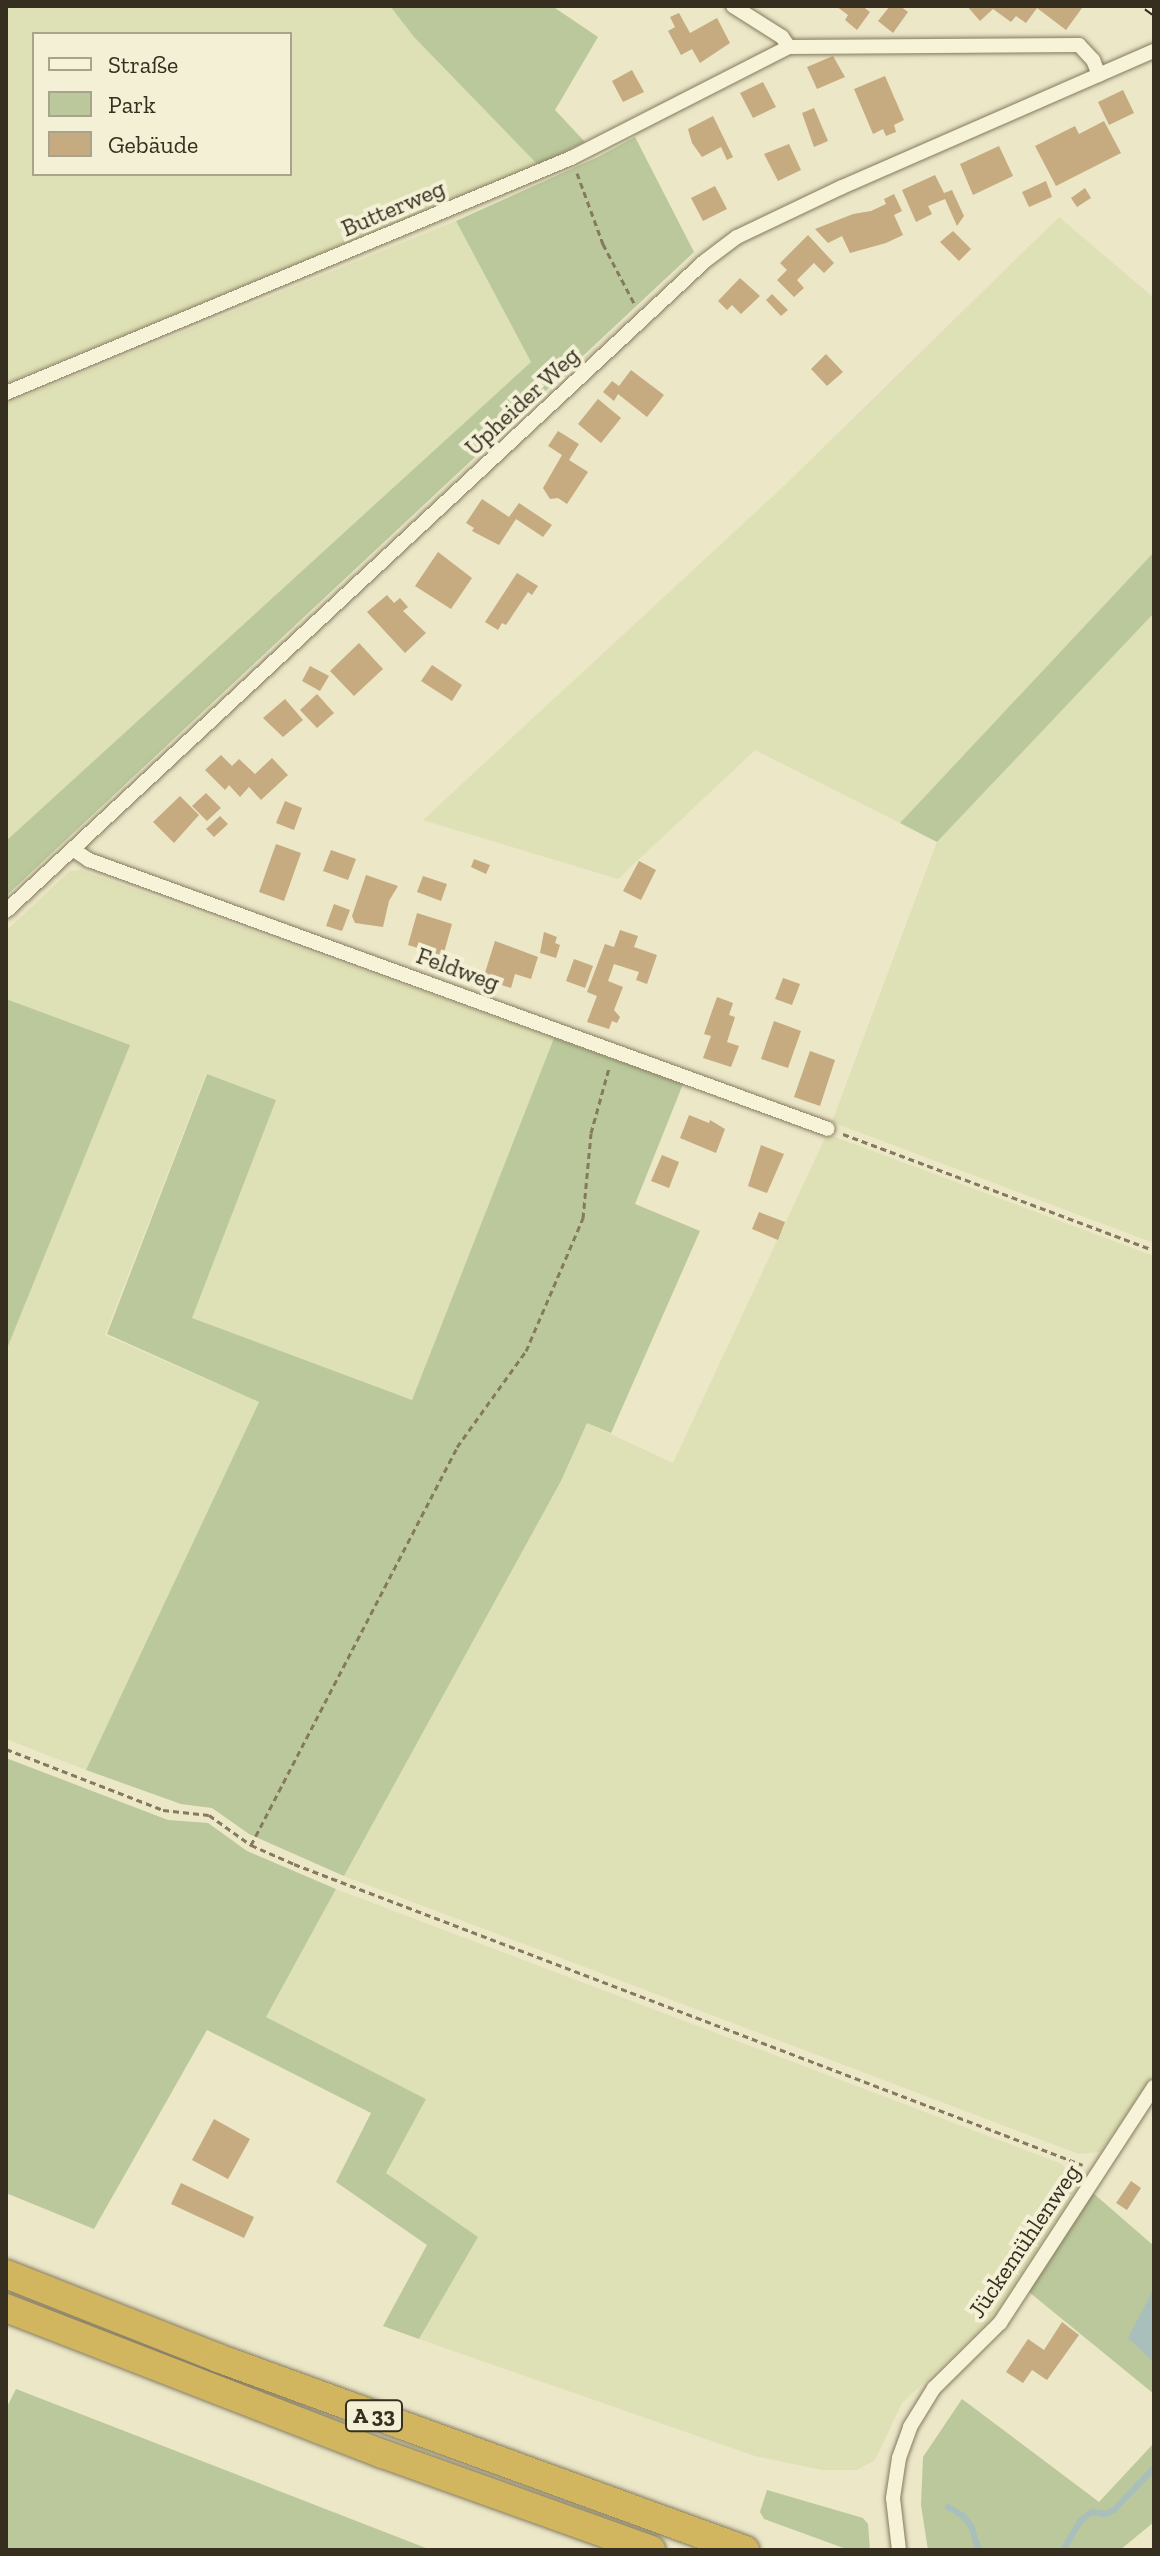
<!DOCTYPE html>
<html>
<head>
<meta charset="utf-8">
<style>
	body { margin:0 }
	#map { position:relative; width:1160px; height:2556px; overflow:hidden; background:#ebe7c7; font-family:"Zilla Slab",serif }
	div>[style] { position:absolute }
	.farmland>* { inset:0; background:#dee0b5 }
	.green>* { inset:0; background:#bac89c }
	.water>* { inset:0; background:#a8bfbc }
	.stream>* { height:6px; margin:-3px; padding:0 3px; transform-origin:3px; border-radius:3px; background:#a8bfbc }
	.building>* { inset:0; background:#c6aa80 }
	.path>* { height:3px; margin-top:-1.5px; transform-origin:0; background:repeating-linear-gradient(90deg,#857a5e 0 6px,transparent 0 10px) }
	.roads { filter:drop-shadow(0 0 2px #857a5e) drop-shadow(0 0 2px #857a5e) }
	.minor>* { height:14px; margin:-7px; padding:0 7px; transform-origin:7px; border-radius:7px; background:#f6f3d9 }
	.motorway>* { height:28px; margin:-14px; padding:0 14px; transform-origin:14px; border-radius:14px; background:#d2b65f }
	.rail>* { height:9px; margin-top:-4.5px; transform-origin:0; background:repeating-linear-gradient(90deg,#f3f0d6 0 18px,#362f20 0 36px); box-sizing:border-box; border-block:2px solid #362f20 }
	span { translate:-50% -50%; white-space:nowrap; text-align:center; line-height:1.15; -webkit-text-stroke:8px #f3f0d6; paint-order:stroke }
	.shield-label span { padding:2px 6px; background:#f3f0d6; border:2px solid; border-radius:6px; -webkit-text-stroke-width:0 }
	.shield-label { font-size:22px; color:#362f20; font-weight:700 }
	.street-label { font-size:24px; color:#362f20 }
	.frame { position:absolute; inset:0; border:8px solid #362f20; pointer-events:none }
	.legend { position:absolute; left:32px; top:32px; width:260px; height:144px; box-sizing:border-box; background:#f3f0d6; border:2px solid #a7a38d; margin:0; padding:10px 14px; list-style:none; font-size:24px; color:#362f20 }
	.legend li { display:flex; align-items:center; gap:16px; height:40px }
	.legend b { width:40px; border:2px solid #a7a38d }
</style>
</head>
<body>
<div id="map">
	<div class="farmland">
		<i style="clip-path:polygon(evenodd,6px 6px,390px 6px,414px 37px,538px 165px,6px 383px,6px 6px,34px 34px,290px 34px,290px 174px,34px 174px,34px 34px)"></i>
		<i style="clip-path:polygon(1059px 217px,1154px 298px,1154px 552px,900px 823px,755px 750px,618px 879px,423px 820px,785px 485px)"></i>
		<i style="clip-path:polygon(456px 221px,531px 362px,6px 841px,6px 404px)"></i>
		<i style="clip-path:polygon(1154px 613px,1154px 1243px,832px 1122px,937px 842px)"></i>
		<i style="clip-path:polygon(80px 870px,554px 1038px,412px 1400px,192px 1318px,276px 1100px,206px 1074px,105px 1335px,259px 1402px,86px 1770px,6px 1739px,6px 1351px,129px 1046px,6px 999px,6px 931px,70px 871px)"></i>
		<i style="clip-path:polygon(827px 1134px,1154px 1256px,1154px 2073px,1100px 2152px,1079px 2154px,344px 1876px,561px 1481px,587px 1423px,673px 1463px)"></i>
		<i style="clip-path:polygon(336px 1889px,1062px 2164px,1079px 2185px,994px 2316px,902px 2403px,875px 2460px,857px 2470px,822px 2470px,755px 2456px,419px 2339px,478px 2237px,386px 2173px,426px 2099px,266px 2017px)"></i>
	</div>
	<div class="green">
		<i style="clip-path:polygon(390px 6px,552px 6px,598px 37px,555px 110px,585px 142px,538px 165px,414px 37px)"></i>
		<i style="clip-path:polygon(635px 137px,694px 252px,6px 896px,6px 841px,531px 362px,456px 221px,598px 157px)"></i>
		<i style="clip-path:polygon(1154px 552px,1154px 613px,937px 842px,900px 823px)"></i>
		<i style="clip-path:polygon(6px 999px,130px 1045px,6px 1351px)"></i>
		<i style="clip-path:polygon(554px 1038px,683px 1084px,635px 1204px,700px 1231px,611px 1433px,587px 1423px,561px 1481px,344px 1876px,249px 1834px,212px 1808px,181px 1804px,86px 1770px,259px 1402px,107px 1334px,207px 1074px,276px 1100px,192px 1318px,412px 1400px)"></i>
		<i style="clip-path:polygon(6px 1758px,168px 1820px,208px 1823px,247px 1851px,336px 1889px,266px 2017px,426px 2099px,386px 2173px,478px 2237px,419px 2339px,383px 2326px,427px 2245px,336px 2182px,371px 2113px,207px 2030px,94px 2229px,6px 2193px)"></i>
		<i style="clip-path:polygon(1093px 2193px,1154px 2246px,1154px 2394px,1029px 2292px)"></i>
		<i style="clip-path:polygon(16px 2389px,431px 2550px,6px 2550px,6px 2409px)"></i>
		<i style="clip-path:polygon(962px 2399px,1099px 2502px,1154px 2443px,1154px 2522px,1120px 2550px,928px 2550px,921px 2505px,923px 2457px)"></i>
		<i style="clip-path:polygon(767px 2490px,863px 2518px,868px 2524px,870px 2550px,849px 2550px,764px 2519px,760px 2512px)"></i>
	</div>
	<div class="water">
		<i style="clip-path:polygon(1154px 2288px,1154px 2362px,1128px 2338px)"></i>
	</div>
	<div class="stream">
		<i style="left:948px;top:2507px;width:17px;rotate:31deg"></i>
		<i style="left:963px;top:2516px;width:13px;rotate:51deg"></i>
		<i style="left:971px;top:2526px;width:25px;rotate:72deg"></i>
		<i style="left:1063px;top:2550px;width:35px;rotate:-59deg"></i>
		<i style="left:1081px;top:2520px;width:14px;rotate:-36deg"></i>
		<i style="left:1092px;top:2512px;width:13px;rotate:9deg"></i>
		<i style="left:1105px;top:2514px;width:10px;rotate:-24deg"></i>
		<i style="left:1114px;top:2510px;width:58px;rotate:-46.4deg"></i>
	</div>
	<div class="building">
		<i style="clip-path:polygon(836px 6px,862px 6px,870px 12px,857px 30px,845px 20px,848px 15px)"></i>
		<i style="clip-path:polygon(890px 6px,900px 6px,908px 12px,893px 33px,878px 21px)"></i>
		<i style="clip-path:polygon(967px 6px,1079px 6px,1082px 8px,1066px 30px,1037px 8px,1026px 23px,1016px 16px,1011px 22px,993px 9px,980px 21px)"></i>
		<i style="clip-path:polygon(679px 13px,690px 33px,717px 18px,730px 43px,700px 63px,692px 49px,681px 55px,668px 31px,675px 27px,670px 17px)"></i>
		<i style="clip-path:polygon(833px 56px,845px 77px,817px 89px,807px 67px)"></i>
		<i style="clip-path:polygon(632px 70px,644px 92px,623px 102px,612px 81px)"></i>
		<i style="clip-path:polygon(885px 76px,904px 120px,894px 125px,896px 132px,886px 136px,883px 129px,873px 134px,854px 89px)"></i>
		<i style="clip-path:polygon(763px 82px,776px 107px,753px 118px,740px 93px)"></i>
		<i style="clip-path:polygon(1123px 90px,1134px 113px,1109px 125px,1098px 102px)"></i>
		<i style="clip-path:polygon(814px 108px,828px 141px,814px 147px,802px 113px)"></i>
		<i style="clip-path:polygon(713px 116px,733px 157px,727px 160px,721px 147px,702px 157px,692px 143px,688px 129px)"></i>
		<i style="clip-path:polygon(1104px 121px,1121px 153px,1056px 186px,1035px 146px,1075px 126px,1079px 134px)"></i>
		<i style="clip-path:polygon(789px 144px,801px 170px,778px 181px,764px 154px)"></i>
		<i style="clip-path:polygon(999px 146px,1013px 176px,973px 195px,960px 164px)"></i>
		<i style="clip-path:polygon(935px 175px,944px 193px,952px 190px,964px 216px,957px 226px,945px 199px,928px 206px,932px 214px,916px 222px,902px 190px)"></i>
		<i style="clip-path:polygon(1046px 181px,1052px 197px,1029px 207px,1022px 192px)"></i>
		<i style="clip-path:polygon(715px 186px,727px 209px,703px 221px,691px 198px)"></i>
		<i style="clip-path:polygon(1085px 188px,1091px 198px,1077px 207px,1071px 198px)"></i>
		<i style="clip-path:polygon(894px 194px,902px 211px,894px 215px,903px 235px,886px 243px,850px 253px,842px 236px,828px 243px,815px 229px,853px 214px,871px 211px,886px 204px,884px 199px)"></i>
		<i style="clip-path:polygon(953px 231px,971px 249px,959px 261px,940px 242px)"></i>
		<i style="clip-path:polygon(808px 235px,834px 263px,824px 273px,814px 263px,797px 280px,804px 288px,794px 297px,777px 280px,787px 270px,780px 263px)"></i>
		<i style="clip-path:polygon(740px 278px,760px 296px,741px 314px,732px 305px,727px 310px,718px 301px)"></i>
		<i style="clip-path:polygon(772px 294px,788px 310px,781px 316px,766px 300px)"></i>
		<i style="clip-path:polygon(826px 354px,843px 372px,827px 386px,811px 369px)"></i>
		<i style="clip-path:polygon(631px 370px,664px 395px,647px 417px,618px 394px,614px 401px,603px 392px,612px 381px,619px 386px)"></i>
		<i style="clip-path:polygon(598px 399px,621px 418px,601px 443px,578px 424px)"></i>
		<i style="clip-path:polygon(558px 431px,579px 444px,569px 460px,588px 472px,567px 504px,558px 498px,550px 499px,543px 488px,562px 455px,548px 446px)"></i>
		<i style="clip-path:polygon(482px 499px,509px 517px,519px 503px,552px 525px,543px 537px,516px 519px,499px 545px,472px 531px,474px 528px,466px 523px)"></i>
		<i style="clip-path:polygon(438px 552px,472px 578px,451px 609px,415px 586px)"></i>
		<i style="clip-path:polygon(517px 573px,538px 586px,532px 595px,528px 592px,506px 625px,502px 623px,498px 630px,485px 622px)"></i>
		<i style="clip-path:polygon(387px 595px,394px 603px,400px 598px,408px 607px,403px 611px,426px 633px,405px 653px,367px 612px)"></i>
		<i style="clip-path:polygon(359px 643px,383px 669px,354px 696px,330px 671px)"></i>
		<i style="clip-path:polygon(432px 665px,462px 685px,452px 701px,421px 681px)"></i>
		<i style="clip-path:polygon(310px 666px,329px 676px,320px 691px,302px 681px)"></i>
		<i style="clip-path:polygon(317px 694px,334px 713px,317px 728px,300px 710px)"></i>
		<i style="clip-path:polygon(285px 699px,303px 720px,283px 737px,263px 718px)"></i>
		<i style="clip-path:polygon(221px 755px,232px 766px,239px 759px,255px 774px,272px 758px,288px 775px,261px 800px,249px 787px,240px 797px,229px 785px,225px 790px,205px 770px)"></i>
		<i style="clip-path:polygon(206px 793px,221px 808px,207px 821px,192px 806px)"></i>
		<i style="clip-path:polygon(180px 796px,199px 815px,174px 843px,153px 822px)"></i>
		<i style="clip-path:polygon(285px 801px,302px 808px,294px 830px,276px 823px)"></i>
		<i style="clip-path:polygon(220px 816px,228px 824px,214px 837px,206px 829px)"></i>
		<i style="clip-path:polygon(276px 844px,301px 853px,284px 901px,259px 892px)"></i>
		<i style="clip-path:polygon(331px 850px,356px 859px,348px 880px,323px 871px)"></i>
		<i style="clip-path:polygon(474px 859px,490px 865px,486px 874px,471px 867px)"></i>
		<i style="clip-path:polygon(639px 861px,656px 870px,641px 900px,623px 891px)"></i>
		<i style="clip-path:polygon(366px 875px,398px 886px,389px 901px,383px 927px,355px 923px,352px 916px)"></i>
		<i style="clip-path:polygon(423px 876px,447px 884px,441px 901px,417px 892px)"></i>
		<i style="clip-path:polygon(334px 904px,350px 910px,342px 931px,326px 926px)"></i>
		<i style="clip-path:polygon(417px 913px,452px 924px,443px 956px,408px 945px)"></i>
		<i style="clip-path:polygon(620px 930px,638px 936px,634px 947px,657px 955px,647px 984px,636px 980px,639px 972px,614px 964px,608px 981px,623px 987px,614px 1010px,620px 1017px,617px 1023px,612px 1021px,609px 1029px,587px 1022px,597px 996px,587px 992px,605px 944px,614px 947px)"></i>
		<i style="clip-path:polygon(544px 932px,557px 937px,555px 943px,560px 945px,556px 958px,540px 953px)"></i>
		<i style="clip-path:polygon(495px 941px,538px 957px,531px 979px,515px 974px,511px 988px,483px 979px)"></i>
		<i style="clip-path:polygon(574px 959px,593px 966px,585px 988px,566px 981px)"></i>
		<i style="clip-path:polygon(783px 978px,800px 984px,792px 1005px,775px 999px)"></i>
		<i style="clip-path:polygon(717px 997px,733px 1003px,729px 1015px,735px 1017px,727px 1042px,739px 1046px,731px 1067px,703px 1058px,711px 1036px,704px 1034px)"></i>
		<i style="clip-path:polygon(774px 1021px,801px 1031px,788px 1068px,761px 1059px)"></i>
		<i style="clip-path:polygon(810px 1051px,835px 1060px,820px 1106px,794px 1097px)"></i>
		<i style="clip-path:polygon(689px 1115px,709px 1123px,710px 1120px,725px 1129px,716px 1153px,680px 1138px)"></i>
		<i style="clip-path:polygon(761px 1145px,784px 1154px,767px 1193px,748px 1186px)"></i>
		<i style="clip-path:polygon(662px 1155px,679px 1162px,669px 1188px,651px 1181px)"></i>
		<i style="clip-path:polygon(759px 1212px,785px 1222px,778px 1240px,752px 1229px)"></i>
		<i style="clip-path:polygon(214px 2119px,250px 2139px,228px 2179px,192px 2160px)"></i>
		<i style="clip-path:polygon(1131px 2181px,1141px 2188px,1127px 2210px,1116px 2203px)"></i>
		<i style="clip-path:polygon(181px 2183px,254px 2217px,244px 2238px,171px 2204px)"></i>
		<i style="clip-path:polygon(1062px 2322px,1079px 2335px,1047px 2380px,1032px 2370px,1023px 2383px,1006px 2372px,1028px 2339px,1044px 2350px)"></i>
	</div>
	<div class="path">
		<i style="left:577px;top:173px;width:76px;rotate:69.9deg"></i>
		<i style="left:603px;top:244px;width:69px;rotate:62.3deg"></i>
		<i style="left:843px;top:1134px;width:332px;rotate:20.5deg"></i>
		<i style="left:6px;top:1749px;width:168px;rotate:21.2deg"></i>
		<i style="left:163px;top:1810px;width:46px;rotate:6.2deg"></i>
		<i style="left:209px;top:1815px;width:52px;rotate:35.5deg"></i>
		<i style="left:251px;top:1845px;width:47px;rotate:23.8deg"></i>
		<i style="left:294px;top:1864px;width:844px;rotate:20.88deg"></i>
		<i style="left:251px;top:1845px;width:448px;rotate:-62.6deg"></i>
		<i style="left:457px;top:1447px;width:118px;rotate:-54.3deg"></i>
		<i style="left:526px;top:1351px;width:145px;rotate:-66.8deg"></i>
		<i style="left:583px;top:1218px;width:85px;rotate:-84.6deg"></i>
		<i style="left:591px;top:1133px;width:67px;rotate:-74.5deg"></i>
	</div>
	<div class="roads">
		<div class="minor">
			<i style="left:733px;top:6px;width:58px;rotate:32.3deg"></i>
			<i style="left:782px;top:37px;width:12px;rotate:55deg"></i>
			<i style="left:6px;top:393px;width:612px;rotate:-22.58deg"></i>
			<i style="left:571px;top:158px;width:245px;rotate:-27deg"></i>
			<i style="left:789px;top:47px;width:290px;rotate:-0.4deg"></i>
			<i style="left:1079px;top:45px;width:21px;rotate:47deg"></i>
			<i style="left:1093px;top:60px;width:16px;rotate:68deg"></i>
			<i style="left:74px;top:850px;width:18px;rotate:34deg"></i>
			<i style="left:89px;top:860px;width:786px;rotate:20deg"></i>
			<i style="left:6px;top:911px;width:955px;rotate:-42.92deg"></i>
			<i style="left:705px;top:261px;width:40px;rotate:-37deg"></i>
			<i style="left:737px;top:237px;width:116px;rotate:-25.5deg"></i>
			<i style="left:842px;top:187px;width:340px;rotate:-23.6deg"></i>
			<i style="left:899px;top:2550px;width:52px;rotate:-96.6deg"></i>
			<i style="left:893px;top:2498px;width:40px;rotate:-81.5deg"></i>
			<i style="left:899px;top:2458px;width:33px;rotate:-70deg"></i>
			<i style="left:910px;top:2427px;width:46px;rotate:-58.4deg"></i>
			<i style="left:934px;top:2388px;width:93px;rotate:-44.6deg"></i>
			<i style="left:1000px;top:2323px;width:282px;rotate:-56.9deg"></i>
		</div>
		<div class="motorway">
			<i style="left:6px;top:2274px;width:228px;rotate:21.6deg"></i>
			<i style="left:218px;top:2358px;width:561px;rotate:20.02deg"></i>
			<i style="left:6px;top:2308px;width:404px;rotate:21.2deg"></i>
			<i style="left:383px;top:2454px;width:285px;rotate:19.7deg"></i>
		</div>
	</div>
	<div class="rail">
		<i style="left:1147px;top:6px;width:9px;rotate:36deg"></i>
	</div>
	<div class="shield-label">
		<span style="left:374px;top:2416px">A 33</span>
	</div>
	<div class="street-label">
		<span style="left:393px;top:208px;rotate:-23deg">Butterweg</span>
		<span style="left:522px;top:401px;rotate:-43deg">Upheider Weg</span>
		<span style="left:458px;top:969px;rotate:20deg">Feldweg</span>
		<span style="left:1024px;top:2241px;rotate:-56deg">Jückemühlenweg</span>
	</div>
	<div class="frame"></div>
	<ul class="legend">
	<li><b style="height:10px;background:#f6f3d9"></b>Straße</li>
	<li><b style="height:22px;background:#bac89c"></b>Park</li>
	<li><b style="height:22px;background:#c6aa80"></b>Gebäude</li>
	</ul>
</div>
</body>
</html>
